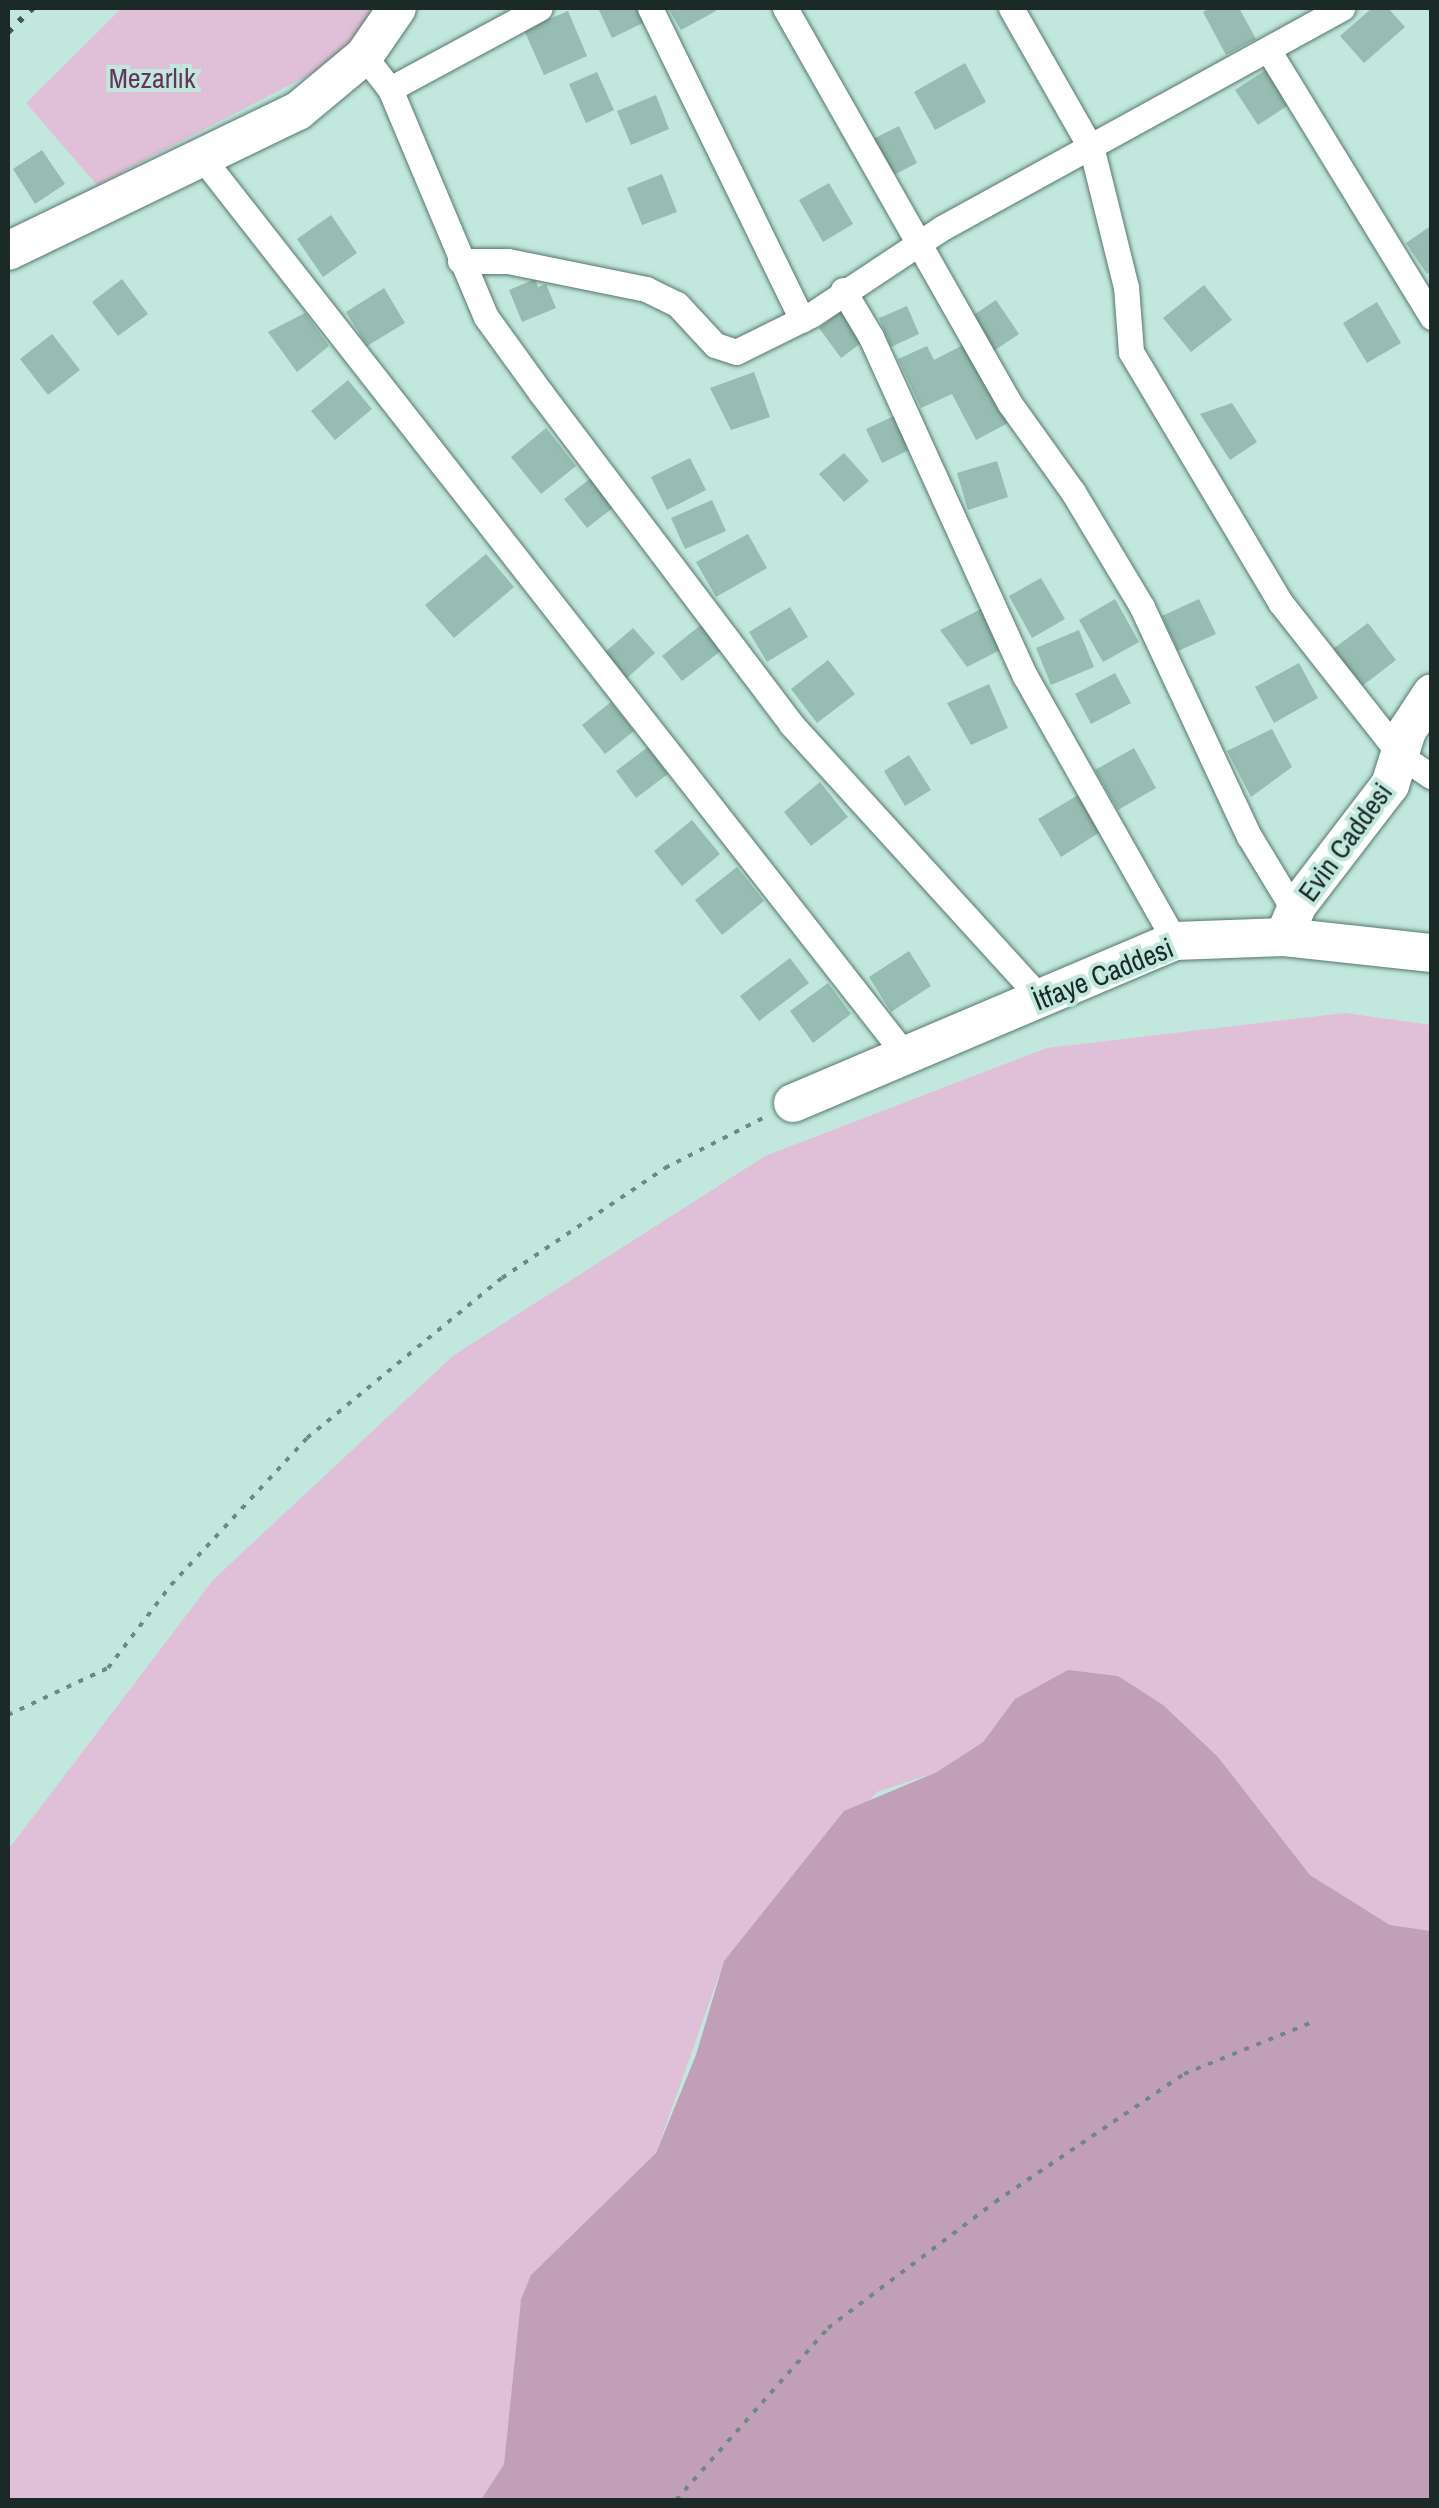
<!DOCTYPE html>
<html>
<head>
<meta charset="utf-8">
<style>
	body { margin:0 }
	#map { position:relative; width:1439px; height:2508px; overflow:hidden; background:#c2e8dd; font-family:"Archivo Narrow",sans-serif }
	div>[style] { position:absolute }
	.green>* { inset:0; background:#e0bfd8 }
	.water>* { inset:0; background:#c19fb8 }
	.building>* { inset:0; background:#97bcb1 }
	.path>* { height:4px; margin-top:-2px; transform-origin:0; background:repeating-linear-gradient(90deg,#6e8981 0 5px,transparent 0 13px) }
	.roads { filter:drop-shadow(0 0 2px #55776e) drop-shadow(0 0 2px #55776e) }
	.street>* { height:25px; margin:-12.5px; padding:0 12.5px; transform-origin:12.5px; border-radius:12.5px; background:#fff }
	.secondary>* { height:38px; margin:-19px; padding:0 19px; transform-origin:19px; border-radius:19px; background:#fff }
	.rail>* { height:6px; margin-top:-3px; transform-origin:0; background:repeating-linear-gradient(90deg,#445853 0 5px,transparent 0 15px) }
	span { translate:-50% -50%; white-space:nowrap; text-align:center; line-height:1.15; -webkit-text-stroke:8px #c2e8dd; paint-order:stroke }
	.park-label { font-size:28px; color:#63365a }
	.street-label { font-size:28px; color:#1b2a26 }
	.frame { position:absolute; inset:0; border:10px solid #1b2a26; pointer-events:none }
</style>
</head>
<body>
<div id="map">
	<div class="green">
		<i style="clip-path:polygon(122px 8px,380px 8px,332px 63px,97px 185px,26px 103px)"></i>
		<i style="clip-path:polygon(1345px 1013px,1431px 1025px,1431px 1931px,1390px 1925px,1310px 1875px,1218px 1757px,1015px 1699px,983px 1742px,937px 1772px,877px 1792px,724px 1961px,656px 2153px,531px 2275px,521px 2299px,504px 2464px,481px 2500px,8px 2500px,8px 1850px,213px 1580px,454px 1355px,765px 1156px,1047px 1048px)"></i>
	</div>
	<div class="water">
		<i style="clip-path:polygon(1068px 1670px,1118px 1676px,1163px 1705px,1218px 1757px,1310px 1875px,1390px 1925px,1431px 1931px,1431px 2500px,481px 2500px,504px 2464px,521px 2299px,531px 2275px,656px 2153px,696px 2055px,724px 1961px,844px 1811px,937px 1772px,983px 1742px,1015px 1699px)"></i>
	</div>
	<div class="building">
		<i style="clip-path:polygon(598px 8px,643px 8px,649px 20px,612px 38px)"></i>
		<i style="clip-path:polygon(668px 8px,714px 8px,716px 11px,681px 30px)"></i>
		<i style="clip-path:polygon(1211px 8px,1239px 8px,1256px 39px,1226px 55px,1203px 12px)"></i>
		<i style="clip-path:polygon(1372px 8px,1388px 8px,1405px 27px,1364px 63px,1340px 36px)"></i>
		<i style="clip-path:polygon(568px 11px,587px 56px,544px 75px,524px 30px)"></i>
		<i style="clip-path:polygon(965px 63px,986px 102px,935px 130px,914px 92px)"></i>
		<i style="clip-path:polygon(1267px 69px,1290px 104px,1258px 125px,1235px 90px)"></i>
		<i style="clip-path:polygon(597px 72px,614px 110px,586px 123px,569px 84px)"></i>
		<i style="clip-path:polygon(656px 95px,669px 129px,631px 145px,617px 111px)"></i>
		<i style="clip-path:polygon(899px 126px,917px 163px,888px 178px,869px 141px)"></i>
		<i style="clip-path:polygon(42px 150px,65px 184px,35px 204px,13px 169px)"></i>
		<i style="clip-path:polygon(662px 174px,677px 212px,642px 225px,627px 188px)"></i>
		<i style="clip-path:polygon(829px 183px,853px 224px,823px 242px,799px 200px)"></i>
		<i style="clip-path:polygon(331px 215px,357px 253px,323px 277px,297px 239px)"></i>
		<i style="clip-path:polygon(1432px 225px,1432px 271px,1427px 274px,1406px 243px)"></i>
		<i style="clip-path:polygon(122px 279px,148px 314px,118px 336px,92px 302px)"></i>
		<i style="clip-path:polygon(535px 279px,538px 287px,546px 284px,556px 308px,522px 322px,509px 290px)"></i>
		<i style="clip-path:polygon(1204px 285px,1232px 320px,1191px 352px,1163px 318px)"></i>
		<i style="clip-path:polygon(384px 288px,405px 323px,367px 346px,346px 312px)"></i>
		<i style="clip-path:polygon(996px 300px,1019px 334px,992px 352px,969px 318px)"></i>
		<i style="clip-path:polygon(1377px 302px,1401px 343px,1367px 363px,1343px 323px)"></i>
		<i style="clip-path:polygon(907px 306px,919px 334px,891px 347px,879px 318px)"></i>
		<i style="clip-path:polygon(842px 311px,864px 341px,841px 358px,819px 328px)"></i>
		<i style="clip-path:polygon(305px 313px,329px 346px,297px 372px,268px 332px)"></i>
		<i style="clip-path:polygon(52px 334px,80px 370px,48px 395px,20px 359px)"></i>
		<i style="clip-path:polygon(967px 343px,1008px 423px,976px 440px,952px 394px,921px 408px,898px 359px,927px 346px,934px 360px)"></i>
		<i style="clip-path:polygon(754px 372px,770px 417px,731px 430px,710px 388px)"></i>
		<i style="clip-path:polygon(348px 380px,372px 409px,335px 440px,311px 411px)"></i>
		<i style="clip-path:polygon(1232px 403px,1257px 442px,1230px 460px,1200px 414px)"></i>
		<i style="clip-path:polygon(894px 416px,909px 450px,882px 463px,866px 429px)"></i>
		<i style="clip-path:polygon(546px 428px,576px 466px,541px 494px,511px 457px)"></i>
		<i style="clip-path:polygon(844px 453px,869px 481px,844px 502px,819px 474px)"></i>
		<i style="clip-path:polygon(690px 458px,706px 490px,667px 510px,651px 477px)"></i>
		<i style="clip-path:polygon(997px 461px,1008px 497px,968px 510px,957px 473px)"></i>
		<i style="clip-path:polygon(591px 478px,614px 507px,587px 528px,564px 499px)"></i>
		<i style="clip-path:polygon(712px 500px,726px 531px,685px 549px,671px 518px)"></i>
		<i style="clip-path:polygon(748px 534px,767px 568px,716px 597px,696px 562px)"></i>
		<i style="clip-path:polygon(486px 554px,514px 587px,454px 638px,425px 605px)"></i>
		<i style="clip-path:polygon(1041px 578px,1065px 619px,1032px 638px,1009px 596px)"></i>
		<i style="clip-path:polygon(1115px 599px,1139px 642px,1103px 662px,1079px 620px)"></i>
		<i style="clip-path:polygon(1199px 599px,1216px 634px,1178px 651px,1162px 616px)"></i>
		<i style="clip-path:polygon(790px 607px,808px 637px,767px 662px,749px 632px)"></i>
		<i style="clip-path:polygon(981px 609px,1002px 649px,967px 667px,940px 630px)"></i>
		<i style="clip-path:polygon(1368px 623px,1396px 660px,1361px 687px,1333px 649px)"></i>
		<i style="clip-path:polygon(702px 624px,722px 650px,682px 681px,662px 656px)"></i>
		<i style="clip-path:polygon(633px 628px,655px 653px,627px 678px,605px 652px)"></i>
		<i style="clip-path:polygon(1079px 630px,1094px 667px,1051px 685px,1036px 648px)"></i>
		<i style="clip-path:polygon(828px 660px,855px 694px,817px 723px,791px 689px)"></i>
		<i style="clip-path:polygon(1299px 663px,1318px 698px,1274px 723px,1255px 687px)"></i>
		<i style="clip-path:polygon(1115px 673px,1131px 703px,1091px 724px,1075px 694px)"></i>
		<i style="clip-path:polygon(989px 684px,1008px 728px,971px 745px,947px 703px)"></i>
		<i style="clip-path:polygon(611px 702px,634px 731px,605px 754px,582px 725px)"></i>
		<i style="clip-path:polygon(1272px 729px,1292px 767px,1251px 797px,1227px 751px)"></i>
		<i style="clip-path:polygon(648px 747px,668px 774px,636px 798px,616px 771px)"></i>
		<i style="clip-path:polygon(1134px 748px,1156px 788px,1118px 810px,1095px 770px)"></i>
		<i style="clip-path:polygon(909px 755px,931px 790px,905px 806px,884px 771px)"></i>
		<i style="clip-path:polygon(820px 782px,848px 817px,811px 846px,784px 812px)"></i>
		<i style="clip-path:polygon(1078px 795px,1100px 832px,1061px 857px,1038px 819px)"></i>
		<i style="clip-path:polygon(692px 820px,720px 854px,682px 886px,654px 851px)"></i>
		<i style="clip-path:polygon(737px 867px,764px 901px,722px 935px,695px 900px)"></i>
		<i style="clip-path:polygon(909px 951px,931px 986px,891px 1012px,869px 977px)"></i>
		<i style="clip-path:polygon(790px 958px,809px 983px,759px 1021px,740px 996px)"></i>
		<i style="clip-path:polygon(828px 983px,851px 1014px,813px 1043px,790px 1011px)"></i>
	</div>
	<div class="path">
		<i style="left:8px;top:1715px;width:110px;rotate:-25.2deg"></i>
		<i style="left:108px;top:1668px;width:104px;rotate:-52.8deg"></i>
		<i style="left:171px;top:1585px;width:200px;rotate:-47.2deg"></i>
		<i style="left:307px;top:1438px;width:252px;rotate:-39.4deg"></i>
		<i style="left:502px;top:1278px;width:197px;rotate:-34deg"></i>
		<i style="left:665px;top:1168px;width:114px;rotate:-27deg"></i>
		<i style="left:676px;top:2500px;width:230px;rotate:-48.5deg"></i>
		<i style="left:828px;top:2328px;width:209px;rotate:-37deg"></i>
		<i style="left:995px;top:2202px;width:228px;rotate:-34.1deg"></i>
		<i style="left:1184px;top:2074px;width:139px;rotate:-22deg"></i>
	</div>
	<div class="roads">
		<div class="street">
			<i style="left:650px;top:8px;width:347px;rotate:64deg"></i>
			<i style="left:785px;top:8px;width:455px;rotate:60.4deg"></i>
			<i style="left:1010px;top:404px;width:108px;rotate:54.4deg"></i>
			<i style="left:1073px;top:492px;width:134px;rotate:59deg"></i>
			<i style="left:1142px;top:607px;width:253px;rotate:65deg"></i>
			<i style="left:1249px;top:836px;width:89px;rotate:58.8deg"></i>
			<i style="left:1011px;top:8px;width:163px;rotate:60.3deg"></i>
			<i style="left:1092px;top:150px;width:141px;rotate:76.1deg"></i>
			<i style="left:1126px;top:287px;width:65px;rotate:85.6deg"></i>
			<i style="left:1131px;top:352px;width:291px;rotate:59.2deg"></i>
			<i style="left:1280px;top:602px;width:196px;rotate:51.8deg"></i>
			<i style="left:1401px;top:756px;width:37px;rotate:34deg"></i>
			<i style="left:1270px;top:53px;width:310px;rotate:58.5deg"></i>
			<i style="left:364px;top:56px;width:42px;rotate:51.8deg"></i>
			<i style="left:390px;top:89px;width:247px;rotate:67.2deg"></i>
			<i style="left:486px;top:317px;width:94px;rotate:54.1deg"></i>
			<i style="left:541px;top:393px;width:415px;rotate:52.9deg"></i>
			<i style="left:791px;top:724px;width:372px;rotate:47.7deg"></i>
			<i style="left:390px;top:89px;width:170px;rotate:-28.4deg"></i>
			<i style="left:204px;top:160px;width:1133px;rotate:51.92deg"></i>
			<i style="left:460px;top:261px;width:48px"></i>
			<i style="left:508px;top:261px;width:141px;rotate:11.5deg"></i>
			<i style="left:646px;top:289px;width:34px;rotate:26deg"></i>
			<i style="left:677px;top:304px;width:56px;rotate:47.2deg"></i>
			<i style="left:715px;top:345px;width:22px;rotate:18deg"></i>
			<i style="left:736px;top:352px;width:84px;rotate:-26.3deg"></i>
			<i style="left:811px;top:315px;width:157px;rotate:-33.6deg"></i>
			<i style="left:942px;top:228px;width:457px;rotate:-28.8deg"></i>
			<i style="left:843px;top:290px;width:55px;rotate:59.2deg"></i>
			<i style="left:871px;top:337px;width:372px;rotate:65.6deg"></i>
			<i style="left:1025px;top:676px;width:305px;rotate:60.5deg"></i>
		</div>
		<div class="secondary">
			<i style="left:8px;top:251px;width:322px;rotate:-25.8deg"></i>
			<i style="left:298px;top:111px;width:86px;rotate:-39.8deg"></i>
			<i style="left:364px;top:56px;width:58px;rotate:-55.5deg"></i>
			<i style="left:1284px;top:937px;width:34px;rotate:-67deg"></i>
			<i style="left:1297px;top:906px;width:153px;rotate:-52.5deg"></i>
			<i style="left:1390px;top:785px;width:57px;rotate:-72.5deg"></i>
			<i style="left:1407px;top:731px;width:45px;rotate:-56.7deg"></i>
			<i style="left:793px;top:1103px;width:415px;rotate:-23deg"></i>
			<i style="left:1175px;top:941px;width:109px;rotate:-2.1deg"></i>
			<i style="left:1284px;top:937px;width:149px;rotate:6.2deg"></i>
		</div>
	</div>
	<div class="rail">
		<i style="left:8px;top:32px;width:35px;rotate:-44deg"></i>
	</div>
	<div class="park-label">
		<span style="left:152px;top:78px">Mezarlık</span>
	</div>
	<div class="street-label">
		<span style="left:1345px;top:842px;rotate:-54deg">Evin Caddesi</span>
		<span style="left:1103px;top:974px;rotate:-22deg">İtfaye Caddesi</span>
	</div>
	<div class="frame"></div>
</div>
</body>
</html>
